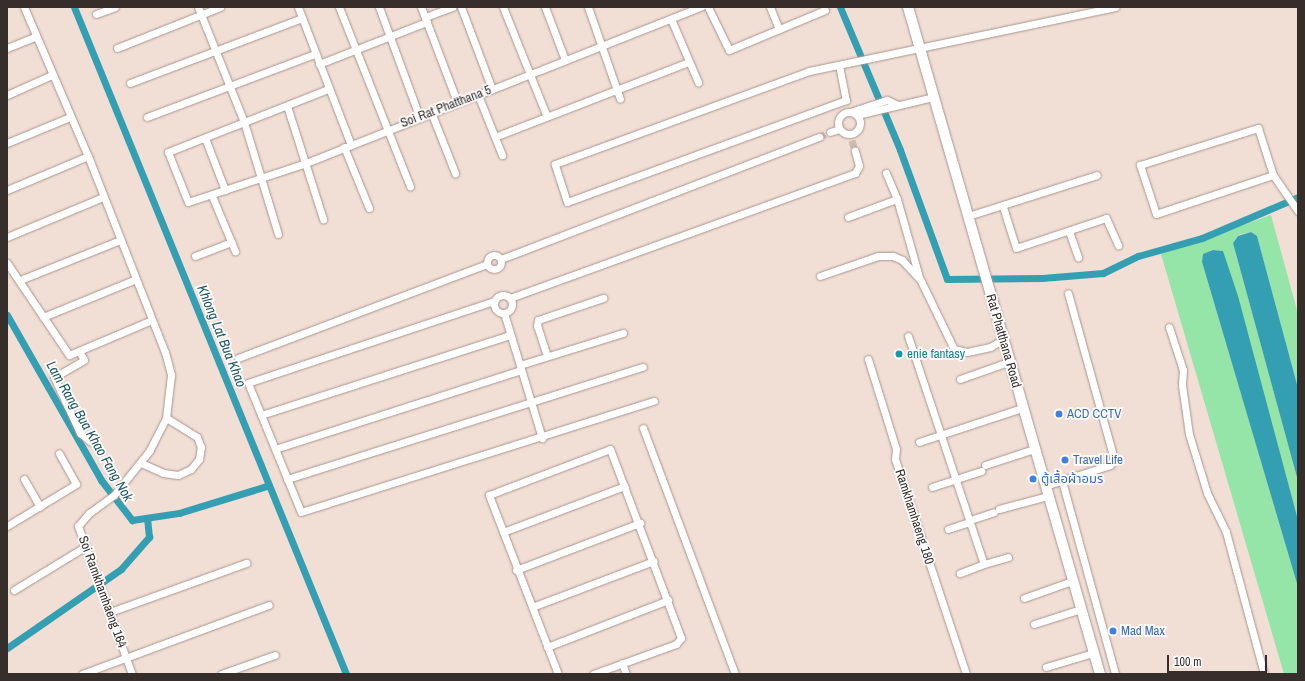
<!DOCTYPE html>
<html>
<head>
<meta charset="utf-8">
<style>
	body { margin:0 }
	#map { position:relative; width:1305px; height:681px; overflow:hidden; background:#f1ded5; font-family:"Archivo Narrow","Noto Sans Thai",sans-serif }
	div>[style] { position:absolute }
	.green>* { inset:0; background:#95e4a8 }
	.water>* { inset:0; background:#349fb2 }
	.canal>* { height:7px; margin:-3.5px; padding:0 3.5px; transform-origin:3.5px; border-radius:3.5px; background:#349fb2 }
	.street-tunnel>* { height:7px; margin-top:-3.5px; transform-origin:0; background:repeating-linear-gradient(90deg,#ccbbb3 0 7px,transparent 0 10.5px) }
	.roads { filter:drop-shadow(0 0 1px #a8968d) drop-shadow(0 0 1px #a8968d) }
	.street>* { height:7px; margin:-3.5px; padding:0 3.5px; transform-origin:3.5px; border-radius:3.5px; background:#fff }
	.street>.ring { margin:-3.5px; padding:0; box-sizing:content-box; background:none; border:7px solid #fff; border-radius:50% }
	.secondary>* { height:10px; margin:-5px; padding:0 5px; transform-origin:5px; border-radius:5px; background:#fff }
	.dots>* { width:11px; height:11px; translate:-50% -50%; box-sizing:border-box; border:2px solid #fff; border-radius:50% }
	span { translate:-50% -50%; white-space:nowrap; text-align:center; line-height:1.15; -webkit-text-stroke:3.5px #fff; paint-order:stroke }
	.street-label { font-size:13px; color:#362e2b }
	.culture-label { font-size:13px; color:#0d838f }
	.left { translate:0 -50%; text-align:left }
	.shop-label { font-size:13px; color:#366cbe }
	.water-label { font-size:14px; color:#1f5863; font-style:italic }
	.frame { position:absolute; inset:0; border:8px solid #362e2b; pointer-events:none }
	.scale { position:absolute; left:1167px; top:655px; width:100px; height:18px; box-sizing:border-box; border:2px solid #362e2b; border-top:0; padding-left:5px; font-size:12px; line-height:14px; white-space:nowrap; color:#362e2b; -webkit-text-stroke:3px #fff; paint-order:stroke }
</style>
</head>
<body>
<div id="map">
	<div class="green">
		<i style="clip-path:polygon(1271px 215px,1298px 314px,1298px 388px,1257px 236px,1251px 232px,1238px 235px,1233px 243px,1298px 481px,1298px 520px,1223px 251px,1213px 250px,1204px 254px,1202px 262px,1298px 587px,1298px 674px,1284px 674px,1161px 254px)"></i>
	</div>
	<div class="water">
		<i style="clip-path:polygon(1251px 232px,1257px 236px,1298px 388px,1298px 481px,1233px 243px,1238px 236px)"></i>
		<i style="clip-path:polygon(1213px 250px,1223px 251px,1238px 296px,1298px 520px,1298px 587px,1202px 262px,1203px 254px)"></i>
	</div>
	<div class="canal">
		<i style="left:74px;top:7px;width:720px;rotate:67.81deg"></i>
		<i style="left:840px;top:7px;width:155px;rotate:67.2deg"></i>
		<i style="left:900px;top:150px;width:137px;rotate:70deg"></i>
		<i style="left:947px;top:279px;width:95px;rotate:-0.6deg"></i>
		<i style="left:1042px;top:278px;width:61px;rotate:-4.7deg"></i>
		<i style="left:1103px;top:273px;width:39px;rotate:-26deg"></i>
		<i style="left:1138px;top:256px;width:66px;rotate:-15.7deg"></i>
		<i style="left:1202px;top:238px;width:104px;rotate:-23.1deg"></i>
		<i style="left:7px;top:315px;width:190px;rotate:60.3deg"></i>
		<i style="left:101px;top:480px;width:51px;rotate:52.2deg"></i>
		<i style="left:132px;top:520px;width:48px;rotate:-8.5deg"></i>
		<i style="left:179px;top:513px;width:92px;rotate:-17.1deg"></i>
		<i style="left:7px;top:648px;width:139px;rotate:-34.7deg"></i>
		<i style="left:121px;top:569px;width:43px;rotate:-48.8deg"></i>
		<i style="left:149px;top:537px;width:18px;rotate:-96deg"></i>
	</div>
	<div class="street-tunnel">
		<i style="left:819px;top:137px;width:12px;rotate:-24deg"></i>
		<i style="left:852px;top:140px;width:11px;rotate:75deg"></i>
	</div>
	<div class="roads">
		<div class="street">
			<i style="left:24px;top:7px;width:162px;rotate:66.8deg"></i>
			<i style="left:88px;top:156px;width:211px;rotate:68.6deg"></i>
			<i style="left:165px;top:352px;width:24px;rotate:75deg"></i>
			<i style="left:171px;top:375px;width:43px;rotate:96.6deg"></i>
			<i style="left:166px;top:418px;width:36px;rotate:117deg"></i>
			<i style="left:150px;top:450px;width:58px;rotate:128.7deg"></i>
			<i style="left:114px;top:495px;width:31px;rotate:144deg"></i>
			<i style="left:89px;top:513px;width:17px;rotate:130deg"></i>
			<i style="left:78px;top:526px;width:158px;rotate:70deg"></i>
			<i style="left:198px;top:7px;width:124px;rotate:68.2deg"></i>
			<i style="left:244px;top:122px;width:117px;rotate:73.1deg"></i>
			<i style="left:298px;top:7px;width:148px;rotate:69deg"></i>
			<i style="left:339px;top:7px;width:193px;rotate:68.4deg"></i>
			<i style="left:379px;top:7px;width:116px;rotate:69.8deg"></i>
			<i style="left:421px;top:7px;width:102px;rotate:69.2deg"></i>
			<i style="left:461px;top:7px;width:88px;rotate:69.3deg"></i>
			<i style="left:503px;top:7px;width:118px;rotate:68.2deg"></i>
			<i style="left:545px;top:7px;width:57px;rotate:69.3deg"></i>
			<i style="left:588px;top:7px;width:97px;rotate:70.8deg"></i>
			<i style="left:708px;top:7px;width:48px;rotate:64deg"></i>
			<i style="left:729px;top:50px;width:104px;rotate:-22.6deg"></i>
			<i style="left:770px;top:7px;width:24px;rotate:68deg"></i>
			<i style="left:96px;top:14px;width:20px;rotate:-20deg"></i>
			<i style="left:425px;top:17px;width:29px;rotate:-20deg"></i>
			<i style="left:671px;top:19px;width:69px;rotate:66.8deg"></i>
			<i style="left:7px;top:48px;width:31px;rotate:-22deg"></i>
			<i style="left:117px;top:48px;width:111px;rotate:-21.7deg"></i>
			<i style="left:319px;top:64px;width:116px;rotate:-21.3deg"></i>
			<i style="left:839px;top:65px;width:36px;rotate:79deg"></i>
			<i style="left:846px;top:100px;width:297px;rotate:159.9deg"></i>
			<i style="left:567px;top:202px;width:40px;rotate:-108deg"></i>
			<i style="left:555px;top:164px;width:270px;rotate:-20.1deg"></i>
			<i style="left:809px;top:71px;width:313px;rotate:-11.8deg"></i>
			<i style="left:130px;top:83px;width:184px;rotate:-20.7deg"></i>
			<i style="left:328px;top:89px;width:172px;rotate:158.5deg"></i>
			<i style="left:168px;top:152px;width:54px;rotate:68.2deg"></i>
			<i style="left:188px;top:202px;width:124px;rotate:-18.3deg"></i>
			<i style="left:306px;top:163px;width:425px;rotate:-21.6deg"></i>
			<i style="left:7px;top:95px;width:49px;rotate:-24deg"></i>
			<i style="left:478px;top:95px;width:65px;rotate:68.2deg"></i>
			<i style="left:287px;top:106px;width:119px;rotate:72.3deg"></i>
			<i class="ring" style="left:838px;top:112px;width:15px;height:15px"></i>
			<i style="left:431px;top:112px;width:66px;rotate:68.5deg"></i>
			<i style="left:850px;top:112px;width:39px;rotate:-18deg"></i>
			<i style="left:887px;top:100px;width:12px;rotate:24deg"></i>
			<i style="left:857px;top:115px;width:78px;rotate:-13.3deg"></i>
			<i style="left:147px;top:117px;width:179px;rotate:-20.6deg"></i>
			<i style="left:830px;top:132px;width:9px;rotate:-18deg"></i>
			<i style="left:497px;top:136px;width:206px;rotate:-21.1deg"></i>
			<i style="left:205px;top:138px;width:56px;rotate:69deg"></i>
			<i style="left:7px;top:143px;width:68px;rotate:-22.4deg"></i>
			<i style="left:344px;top:147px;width:66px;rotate:67.7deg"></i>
			<i style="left:886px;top:173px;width:28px;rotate:67deg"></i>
			<i style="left:1273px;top:175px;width:123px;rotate:161.6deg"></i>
			<i style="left:1156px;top:214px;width:52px;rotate:-108.1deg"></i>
			<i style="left:1140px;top:165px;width:124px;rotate:-17.4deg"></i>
			<i style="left:1258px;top:128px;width:49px;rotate:72.3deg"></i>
			<i style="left:1273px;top:175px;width:44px;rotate:55.2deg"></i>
			<i style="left:7px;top:190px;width:88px;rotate:-22.8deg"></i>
			<i style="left:212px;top:196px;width:60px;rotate:67.3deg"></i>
			<i style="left:1003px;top:207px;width:43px;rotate:72.4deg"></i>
			<i style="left:1016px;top:248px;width:95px;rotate:-18.4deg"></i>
			<i style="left:1106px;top:218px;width:30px;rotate:66deg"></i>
			<i style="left:968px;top:216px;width:135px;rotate:-17.6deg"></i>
			<i style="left:848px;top:217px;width:52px;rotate:-20.2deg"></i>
			<i style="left:897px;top:199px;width:81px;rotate:74.2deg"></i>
			<i style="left:1069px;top:231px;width:28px;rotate:71deg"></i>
			<i style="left:7px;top:237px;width:104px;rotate:-22.6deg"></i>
			<i class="ring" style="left:487px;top:255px;width:7px;height:7px"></i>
			<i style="left:195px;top:256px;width:39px;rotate:-21deg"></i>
			<i style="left:501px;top:259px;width:341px;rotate:-21deg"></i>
			<i style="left:7px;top:263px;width:111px;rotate:56deg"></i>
			<i style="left:69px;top:355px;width:90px;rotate:-22.9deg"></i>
			<i style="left:820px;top:276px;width:61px;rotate:-19deg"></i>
			<i style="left:878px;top:256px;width:15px"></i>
			<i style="left:893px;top:256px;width:10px;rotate:24deg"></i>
			<i style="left:902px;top:260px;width:26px;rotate:47deg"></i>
			<i style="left:920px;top:279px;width:78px;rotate:64.1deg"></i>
			<i style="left:954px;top:349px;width:13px;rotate:13deg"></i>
			<i style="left:967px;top:352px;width:24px;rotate:-12deg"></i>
			<i style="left:990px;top:347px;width:14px;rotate:-30deg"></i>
			<i style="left:20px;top:280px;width:108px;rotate:-21.8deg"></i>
			<i class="ring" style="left:494px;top:295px;width:11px;height:11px"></i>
			<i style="left:510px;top:298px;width:367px;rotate:-19.9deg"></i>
			<i style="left:855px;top:173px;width:8px;rotate:-60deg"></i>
			<i style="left:859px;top:166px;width:16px;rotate:-105deg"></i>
			<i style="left:494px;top:301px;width:259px;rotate:161.6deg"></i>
			<i style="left:248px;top:383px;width:139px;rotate:67.7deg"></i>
			<i style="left:301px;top:512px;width:370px;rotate:-17.5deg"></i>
			<i style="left:504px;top:313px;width:131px;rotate:73.1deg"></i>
			<i style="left:43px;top:317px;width:100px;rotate:-22.2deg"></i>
			<i style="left:1169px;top:327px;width:45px;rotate:72deg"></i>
			<i style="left:1183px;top:370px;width:15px;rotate:94deg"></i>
			<i style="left:1182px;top:385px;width:49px;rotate:81.9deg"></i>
			<i style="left:1189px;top:434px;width:62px;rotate:73deg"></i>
			<i style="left:1207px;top:493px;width:43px;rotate:64deg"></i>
			<i style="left:1226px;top:532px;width:147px;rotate:75deg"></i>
			<i style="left:908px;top:336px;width:240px;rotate:71.6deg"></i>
			<i style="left:984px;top:564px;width:26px;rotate:159deg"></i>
			<i style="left:79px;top:351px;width:10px;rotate:61deg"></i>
			<i style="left:84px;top:360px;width:34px;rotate:150deg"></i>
			<i style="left:54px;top:377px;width:62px;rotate:65.1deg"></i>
			<i style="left:80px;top:433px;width:14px;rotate:39deg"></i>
			<i style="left:547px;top:356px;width:32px;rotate:-108deg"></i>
			<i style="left:537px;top:326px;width:6px;rotate:-81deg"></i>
			<i style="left:538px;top:320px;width:69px;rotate:-18.7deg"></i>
			<i style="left:238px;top:358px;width:266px;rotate:-20.7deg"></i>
			<i style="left:868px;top:359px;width:94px;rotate:72.7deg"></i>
			<i style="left:896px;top:449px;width:10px;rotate:96deg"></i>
			<i style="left:895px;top:459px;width:226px;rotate:71.7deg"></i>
			<i style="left:520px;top:365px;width:108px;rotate:-17.3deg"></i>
			<i style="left:960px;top:379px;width:51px;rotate:-19.5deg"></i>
			<i style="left:261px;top:415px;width:262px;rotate:-17.8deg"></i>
			<i style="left:643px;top:428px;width:263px;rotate:69.5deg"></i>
			<i style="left:919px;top:442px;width:108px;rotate:-18.3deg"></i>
			<i style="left:275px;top:449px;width:258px;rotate:-17.8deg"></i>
			<i style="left:141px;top:463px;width:24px;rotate:24deg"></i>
			<i style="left:163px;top:473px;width:15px;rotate:8deg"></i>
			<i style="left:178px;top:475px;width:14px;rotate:-25deg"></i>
			<i style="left:191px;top:469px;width:13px;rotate:-51deg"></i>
			<i style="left:199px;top:459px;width:12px;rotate:-81deg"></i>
			<i style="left:201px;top:447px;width:11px;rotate:-112deg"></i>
			<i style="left:197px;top:437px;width:36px;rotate:-148deg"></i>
			<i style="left:985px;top:465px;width:52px;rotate:-18.1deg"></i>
			<i style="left:24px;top:479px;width:32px;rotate:60deg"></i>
			<i style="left:287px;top:479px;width:373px;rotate:-17.5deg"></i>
			<i style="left:1062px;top:481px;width:200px;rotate:74.6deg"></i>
			<i style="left:1045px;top:486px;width:68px;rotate:-17.9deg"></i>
			<i style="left:1110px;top:465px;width:7px;rotate:-56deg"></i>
			<i style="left:1114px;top:459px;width:172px;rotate:-105.5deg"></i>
			<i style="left:932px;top:487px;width:52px;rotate:-18.1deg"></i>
			<i style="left:999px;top:509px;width:51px;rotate:-14.9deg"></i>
			<i style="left:970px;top:520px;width:25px;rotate:-18deg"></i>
			<i style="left:7px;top:526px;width:81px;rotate:-31.3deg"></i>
			<i style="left:76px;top:484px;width:35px;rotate:-119deg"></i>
			<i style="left:948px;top:529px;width:23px;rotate:-18deg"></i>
			<i style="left:503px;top:532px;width:130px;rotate:-20.7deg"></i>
			<i style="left:984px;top:564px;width:25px;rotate:-16deg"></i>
			<i style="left:516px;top:570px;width:133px;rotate:-20.8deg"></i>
			<i style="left:14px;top:590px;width:84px;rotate:-31.4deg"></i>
			<i style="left:1024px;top:598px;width:51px;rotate:-19.5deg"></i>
			<i style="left:532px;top:607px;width:130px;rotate:-20.7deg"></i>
			<i style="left:110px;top:612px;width:145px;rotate:-19.8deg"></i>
			<i style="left:1034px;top:624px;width:49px;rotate:-17.7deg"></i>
			<i style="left:547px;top:647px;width:130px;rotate:-21.2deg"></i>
			<i style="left:622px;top:663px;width:12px;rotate:70deg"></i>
			<i style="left:1046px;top:667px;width:49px;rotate:-16.6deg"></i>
			<i style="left:82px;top:674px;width:199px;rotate:-20.3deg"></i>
			<i style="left:221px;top:674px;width:57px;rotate:-19.4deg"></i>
			<i style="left:558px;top:674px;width:192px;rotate:-111.1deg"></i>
			<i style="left:489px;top:495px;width:129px;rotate:-20.8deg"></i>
			<i style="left:610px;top:449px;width:202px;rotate:69.4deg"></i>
			<i style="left:681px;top:638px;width:8px;rotate:130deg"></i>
			<i style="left:676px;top:644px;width:88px;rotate:160.1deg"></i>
		</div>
		<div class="secondary">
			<i style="left:908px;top:7px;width:694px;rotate:73.94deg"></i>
		</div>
	</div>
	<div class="dots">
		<i style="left:899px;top:354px;background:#0f9aa8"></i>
		<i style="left:1059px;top:414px;background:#3f7fe0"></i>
		<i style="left:1065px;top:460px;background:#3f7fe0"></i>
		<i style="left:1033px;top:479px;background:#3f7fe0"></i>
		<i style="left:1113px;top:631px;background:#3f7fe0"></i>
	</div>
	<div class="street-label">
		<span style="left:446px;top:107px;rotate:-21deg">Soi Rat Phatthana 5</span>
		<span style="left:1003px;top:341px;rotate:74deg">Rat Phatthana Road</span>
		<span style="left:914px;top:517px;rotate:72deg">Ramkhamhaeng 180</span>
		<span style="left:102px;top:592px;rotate:70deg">Soi Ramkhamhaeng 164</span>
	</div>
	<div class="culture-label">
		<span class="left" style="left:907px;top:354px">enie fantasy</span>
	</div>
	<div class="shop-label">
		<span class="left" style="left:1067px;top:414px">ACD CCTV</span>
		<span class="left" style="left:1073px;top:460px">Travel Life</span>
		<span class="left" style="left:1041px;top:479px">ตู้เสื้อผ้าอมร</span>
		<span class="left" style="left:1121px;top:631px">Mad Max</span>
	</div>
	<div class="water-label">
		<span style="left:222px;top:336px;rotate:68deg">Khlong Lat Bua Khao</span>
		<span style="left:90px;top:431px;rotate:60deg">Lam Rang Bua Khao Fang Nok</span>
	</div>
	<div class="frame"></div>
	<div class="scale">100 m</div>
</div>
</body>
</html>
